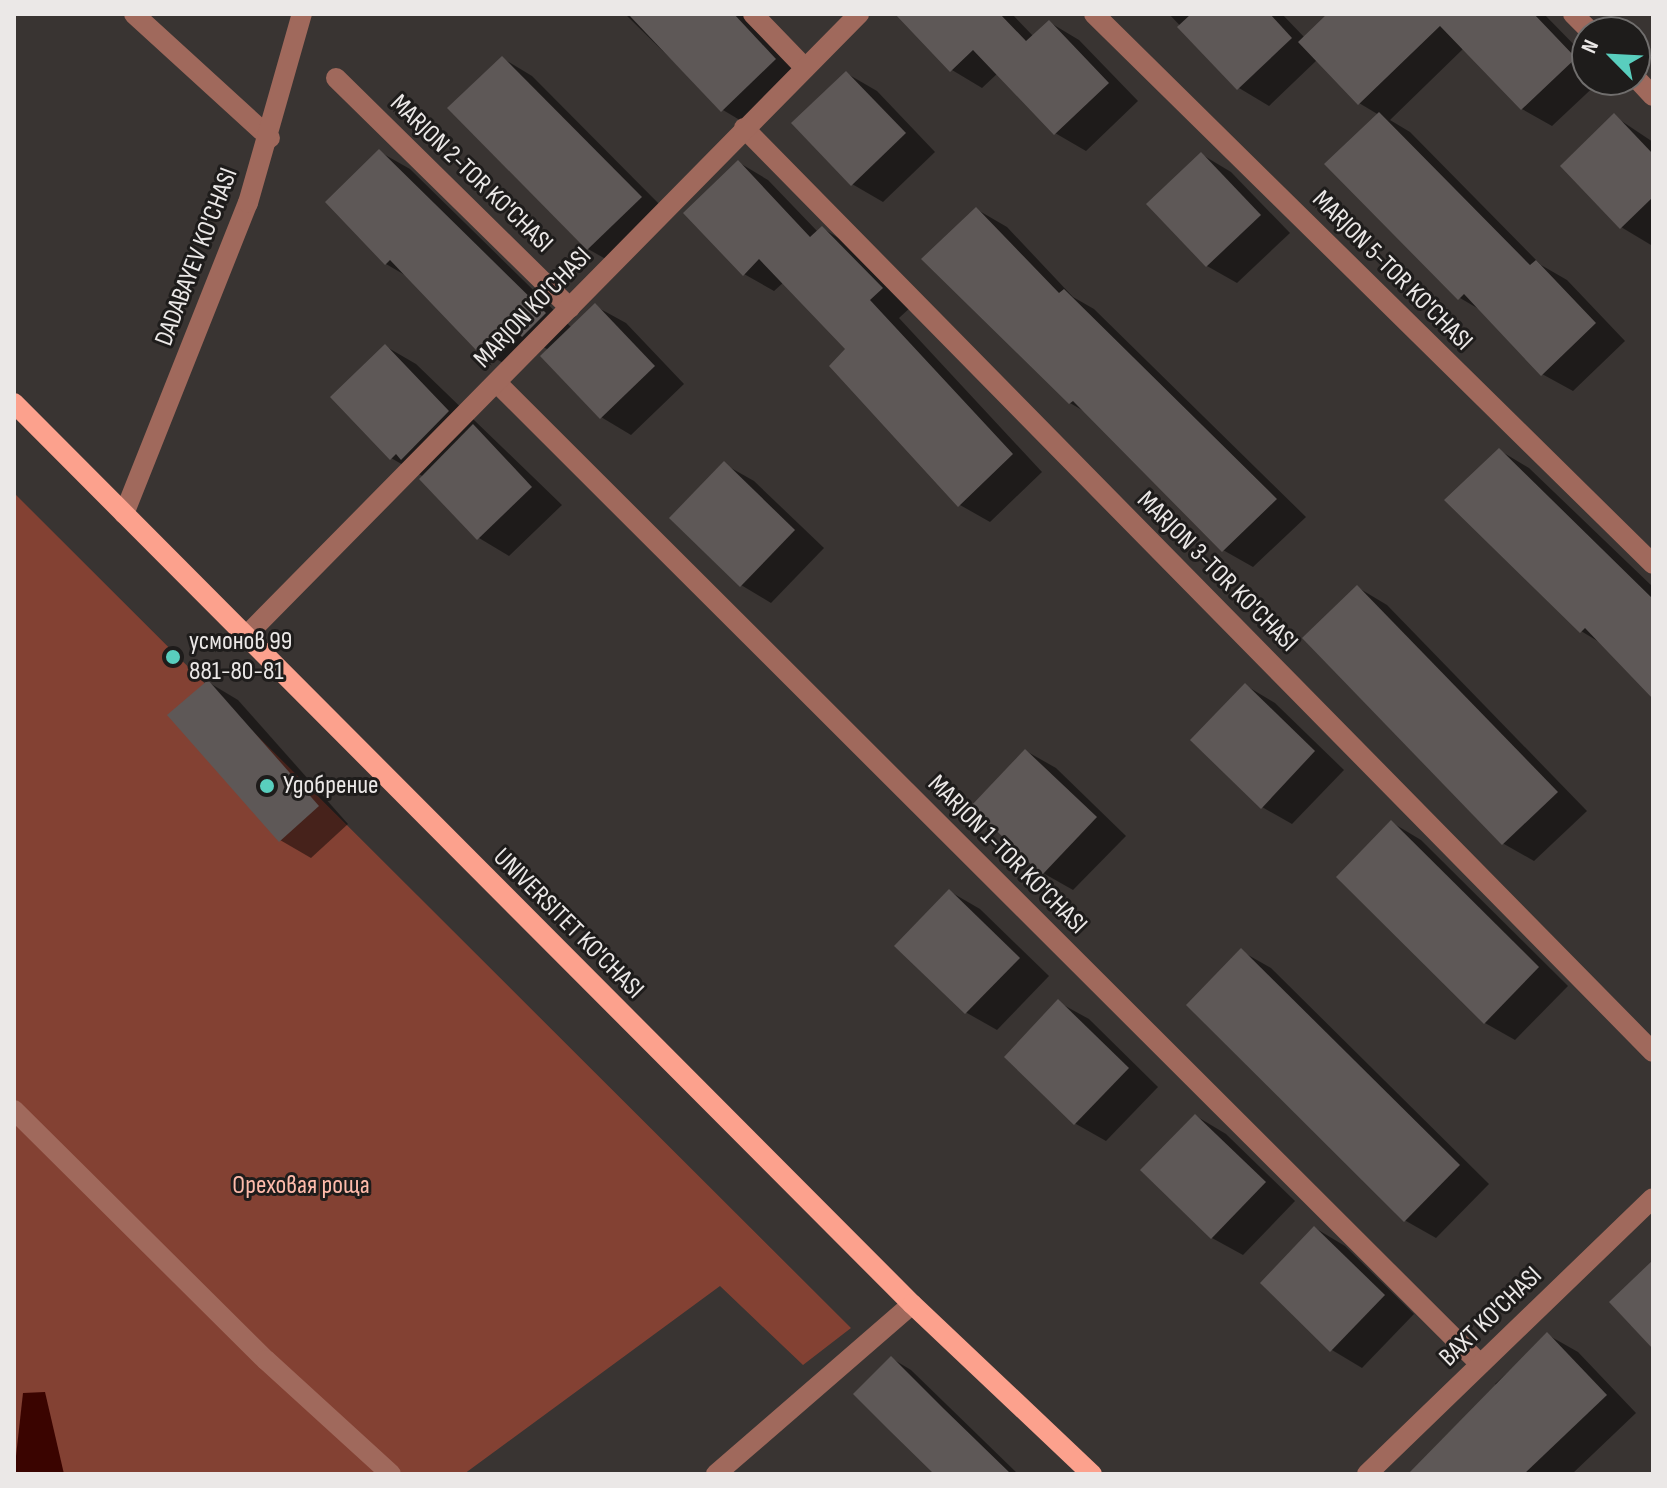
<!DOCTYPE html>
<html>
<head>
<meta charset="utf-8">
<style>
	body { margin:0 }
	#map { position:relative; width:1667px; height:1488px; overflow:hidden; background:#393432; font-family:"Sofia Sans Condensed",sans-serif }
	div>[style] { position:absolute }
	.green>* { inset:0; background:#834133 }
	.water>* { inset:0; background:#3a0400 }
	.shadow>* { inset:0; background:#0007 }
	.building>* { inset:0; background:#5e5857 }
	.minor>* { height:20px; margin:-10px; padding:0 10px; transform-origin:10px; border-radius:10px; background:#a0695c }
	.major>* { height:20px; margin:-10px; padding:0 10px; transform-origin:10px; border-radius:10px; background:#fca18d }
	.dots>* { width:22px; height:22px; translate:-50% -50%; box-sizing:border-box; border:4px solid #1e1c1b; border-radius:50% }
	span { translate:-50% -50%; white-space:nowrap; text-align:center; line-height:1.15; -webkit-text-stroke:6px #1e1c1b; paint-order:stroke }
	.street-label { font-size:26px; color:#ebe8e7 }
	.poi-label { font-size:26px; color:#ebe8e7 }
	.left { translate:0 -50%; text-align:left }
	.park-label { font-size:26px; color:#febbab }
	.frame { position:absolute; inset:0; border:16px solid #ebe8e7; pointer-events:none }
	.north { position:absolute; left:1571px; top:16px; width:80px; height:80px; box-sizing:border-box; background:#1e1c1b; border:2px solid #706e6d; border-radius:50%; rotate:294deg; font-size:22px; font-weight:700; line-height:32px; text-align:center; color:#ebe8e7 }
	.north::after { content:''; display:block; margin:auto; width:28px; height:36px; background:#59cebe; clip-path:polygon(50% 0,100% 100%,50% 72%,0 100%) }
</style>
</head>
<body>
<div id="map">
	<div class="green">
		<i style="clip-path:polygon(14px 493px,851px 1328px,803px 1365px,720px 1286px,464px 1474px,14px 1474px)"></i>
	</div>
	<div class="water">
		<i style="clip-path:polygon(45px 1392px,64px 1474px,14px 1474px,23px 1393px)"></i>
	</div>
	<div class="shadow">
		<i style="clip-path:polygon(625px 14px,741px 14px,805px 77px,753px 128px,723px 110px)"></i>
		<i style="clip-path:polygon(898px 14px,1012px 14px,1034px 37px,1049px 22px,1079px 40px,1138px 101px,1086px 151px,1055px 133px,998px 73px,982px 88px,952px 70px)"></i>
		<i style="clip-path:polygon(1169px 14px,1282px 14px,1305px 38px,1329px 14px,1544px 14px,1587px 58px,1587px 80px,1601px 80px,1552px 126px,1522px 109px,1464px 48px,1390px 120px,1410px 132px,1541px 265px,1567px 280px,1625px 341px,1573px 391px,1542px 374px,1484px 312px,1460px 298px,1379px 115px,1359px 103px,1317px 60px,1269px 106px,1239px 88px)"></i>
		<i style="clip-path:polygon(502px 58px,532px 76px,671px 216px,618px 266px,588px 249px)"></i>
		<i style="clip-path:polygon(846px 73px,877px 91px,935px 152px,883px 202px,852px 184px)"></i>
		<i style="clip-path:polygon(1614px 116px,1653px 142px,1651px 245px,1621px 227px)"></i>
		<i style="clip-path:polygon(380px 152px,410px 169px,572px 328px,595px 306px,626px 323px,684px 384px,631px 435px,601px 417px,549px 350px,533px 342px,508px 366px,478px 348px,410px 278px,386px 264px)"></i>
		<i style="clip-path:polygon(1201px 154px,1231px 172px,1290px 233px,1237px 283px,1207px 266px)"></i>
		<i style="clip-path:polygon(738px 162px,768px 180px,818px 232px,822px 228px,852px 246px,912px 306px,899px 318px,1042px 472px,990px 522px,960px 505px,848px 349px,784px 282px,774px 291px,744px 274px)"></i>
		<i style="clip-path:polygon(976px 209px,1007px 227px,1073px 297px,1094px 309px,1306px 517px,1253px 567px,1223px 550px,1087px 413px,1070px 403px)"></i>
		<i style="clip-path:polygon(385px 346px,416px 364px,562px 505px,509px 556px,479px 538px,424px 477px,391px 458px)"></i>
		<i style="clip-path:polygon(1499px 450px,1529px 468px,1653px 587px,1653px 694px,1604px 645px,1581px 631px)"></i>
		<i style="clip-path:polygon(724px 464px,754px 481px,824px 548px,771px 603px,741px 585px)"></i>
		<i style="clip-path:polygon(1357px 587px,1387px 605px,1587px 811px,1534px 861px,1504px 844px,1305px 638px)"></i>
		<i style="clip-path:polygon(208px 682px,238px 700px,348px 824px,311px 858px,280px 840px)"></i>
		<i style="clip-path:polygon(1245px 685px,1275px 703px,1344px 770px,1292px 824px,1262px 807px)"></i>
		<i style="clip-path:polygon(1026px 751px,1056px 768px,1126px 836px,1073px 890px,1043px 873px)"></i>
		<i style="clip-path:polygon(1391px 822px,1421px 840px,1568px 986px,1515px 1040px,1485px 1023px)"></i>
		<i style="clip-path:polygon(949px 891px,980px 909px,1049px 976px,997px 1030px,967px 1013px,897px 946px)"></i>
		<i style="clip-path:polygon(1241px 951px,1271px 968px,1489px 1184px,1436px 1238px,1406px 1221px,1188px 1005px)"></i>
		<i style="clip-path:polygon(1058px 1002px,1089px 1019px,1158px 1087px,1106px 1141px,1076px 1124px,1006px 1056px)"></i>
		<i style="clip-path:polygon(1196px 1116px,1226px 1134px,1295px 1201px,1243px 1255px,1212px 1238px,1143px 1170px)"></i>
		<i style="clip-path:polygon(1315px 1228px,1345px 1246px,1414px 1314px,1362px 1368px,1332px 1350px)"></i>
		<i style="clip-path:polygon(1548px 1335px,1578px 1352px,1636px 1413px,1572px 1474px,1411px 1474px,1500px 1389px,1495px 1384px)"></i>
		<i style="clip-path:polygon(891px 1358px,911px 1370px,1018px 1474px,937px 1474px)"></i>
	</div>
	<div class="building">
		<i style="clip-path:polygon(628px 14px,734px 14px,776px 59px,721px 112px)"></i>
		<i style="clip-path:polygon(895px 14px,1000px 14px,1026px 41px,1049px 20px,1109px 83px,1054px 135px,973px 50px,950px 72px)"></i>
		<i style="clip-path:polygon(1191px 14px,1270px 14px,1292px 38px,1237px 90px,1177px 27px)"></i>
		<i style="clip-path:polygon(1327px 14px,1534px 14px,1576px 58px,1521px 110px,1440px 26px,1358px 105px,1298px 42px)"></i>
		<i style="clip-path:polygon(502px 56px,642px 197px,587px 250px,447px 108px)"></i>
		<i style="clip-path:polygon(846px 71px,906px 133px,851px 186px,791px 123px)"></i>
		<i style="clip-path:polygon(1379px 112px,1530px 265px,1536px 260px,1596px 323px,1541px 376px,1464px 294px,1458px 300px,1324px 164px)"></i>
		<i style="clip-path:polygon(1614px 113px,1653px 154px,1653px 197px,1620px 229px,1560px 166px)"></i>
		<i style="clip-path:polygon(379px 149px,546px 313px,522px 337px,507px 321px,476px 350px,390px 260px,385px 265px,325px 202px)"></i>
		<i style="clip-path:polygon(1201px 152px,1261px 215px,1206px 267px,1146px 204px)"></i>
		<i style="clip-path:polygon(738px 160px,810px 237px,822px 226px,883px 288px,870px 300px,1013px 454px,958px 507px,829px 366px,845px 349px,759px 259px,743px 276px,683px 213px)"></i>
		<i style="clip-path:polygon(976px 207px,1059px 293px,1064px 289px,1277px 499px,1222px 552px,1073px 401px,1069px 404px,921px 259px)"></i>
		<i style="clip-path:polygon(595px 303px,655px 366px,600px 419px,540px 356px)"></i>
		<i style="clip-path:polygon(385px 344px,449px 411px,401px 460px,396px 454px,390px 460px,330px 397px)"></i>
		<i style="clip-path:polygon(473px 424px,532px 487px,477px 540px,419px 479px)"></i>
		<i style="clip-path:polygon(1499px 448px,1653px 599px,1653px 699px,1585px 628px,1580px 633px,1444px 500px)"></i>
		<i style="clip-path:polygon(724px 461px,795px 530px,740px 587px,669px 518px)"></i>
		<i style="clip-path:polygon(1357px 585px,1558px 792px,1502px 845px,1302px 638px)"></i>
		<i style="clip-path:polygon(208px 680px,319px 806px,279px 842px,167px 715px)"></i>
		<i style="clip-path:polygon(1245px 683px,1315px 751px,1261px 809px,1190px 740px)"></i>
		<i style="clip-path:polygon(1025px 749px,1097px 817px,1042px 875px,971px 806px)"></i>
		<i style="clip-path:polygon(1391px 820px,1539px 967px,1484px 1024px,1336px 877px)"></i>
		<i style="clip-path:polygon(949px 889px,1020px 958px,965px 1014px,894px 946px)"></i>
		<i style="clip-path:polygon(1241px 948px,1460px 1165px,1404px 1222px,1186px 1005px)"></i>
		<i style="clip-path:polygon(1058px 999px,1129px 1068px,1074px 1125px,1004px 1057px)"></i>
		<i style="clip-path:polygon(1195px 1114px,1266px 1182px,1211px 1239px,1140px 1170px)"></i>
		<i style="clip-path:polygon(1314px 1226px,1385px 1295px,1330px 1352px,1260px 1283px)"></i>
		<i style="clip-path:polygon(1653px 1260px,1653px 1349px,1609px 1302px)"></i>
		<i style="clip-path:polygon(1547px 1332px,1607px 1395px,1524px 1474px,1408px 1474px)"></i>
		<i style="clip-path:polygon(891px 1356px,943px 1408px,1011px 1474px,934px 1474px,889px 1430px,853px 1394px)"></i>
	</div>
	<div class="minor">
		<i style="left:134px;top:14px;width:184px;rotate:42.4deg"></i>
		<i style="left:753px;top:14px;width:75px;rotate:46.1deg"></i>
		<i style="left:1094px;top:14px;width:784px;rotate:44.54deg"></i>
		<i style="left:1573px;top:14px;width:25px;rotate:45deg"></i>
		<i style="left:1635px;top:77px;width:26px;rotate:47deg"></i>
		<i style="left:336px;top:78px;width:328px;rotate:44.5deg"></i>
		<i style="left:744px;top:128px;width:1296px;rotate:45.47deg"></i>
		<i style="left:497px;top:383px;width:1389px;rotate:44.94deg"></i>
		<i style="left:124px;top:514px;width:335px;rotate:-68.3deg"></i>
		<i style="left:248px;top:203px;width:197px;rotate:-74.1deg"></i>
		<i style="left:245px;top:637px;width:875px;rotate:-45.42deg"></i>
		<i style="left:14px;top:1110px;width:355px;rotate:44.8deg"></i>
		<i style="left:266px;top:1360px;width:169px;rotate:42.4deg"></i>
		<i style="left:716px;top:1474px;width:259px;rotate:-40.9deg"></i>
		<i style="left:1367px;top:1474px;width:397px;rotate:-44deg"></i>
	</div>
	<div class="major">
		<i style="left:14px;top:403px;width:1272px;rotate:45.1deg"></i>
		<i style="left:912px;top:1304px;width:248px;rotate:43.4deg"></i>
	</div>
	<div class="dots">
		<i style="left:173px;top:657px;background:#59cebe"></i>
		<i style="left:267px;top:786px;background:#59cebe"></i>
	</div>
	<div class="street-label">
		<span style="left:471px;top:174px;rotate:44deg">MARJON 2-TOR KO'CHASI</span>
		<span style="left:197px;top:257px;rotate:-69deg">DADABAYEV KO'CHASI</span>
		<span style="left:1392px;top:271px;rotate:45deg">MARJON 5-TOR KO'CHASI</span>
		<span style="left:533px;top:308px;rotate:-46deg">MARJON KO'CHASI</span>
		<span style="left:1217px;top:572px;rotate:45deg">MARJON 3-TOR KO'CHASI</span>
		<span style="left:1007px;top:855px;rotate:45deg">MARJON 1-TOR KO'CHASI</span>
		<span style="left:568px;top:924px;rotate:45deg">UNIVERSITET KO'CHASI</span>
		<span style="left:1491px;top:1317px;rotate:-44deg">BAXT KO'CHASI</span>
	</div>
	<div class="poi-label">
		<span class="left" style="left:189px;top:657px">усмонов 99<br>881-80-81</span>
		<span class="left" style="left:283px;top:786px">Удобрение</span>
	</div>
	<div class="park-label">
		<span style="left:301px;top:1186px">Ореховая роща</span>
	</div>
	<div class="frame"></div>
	<div class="north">N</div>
</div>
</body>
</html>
